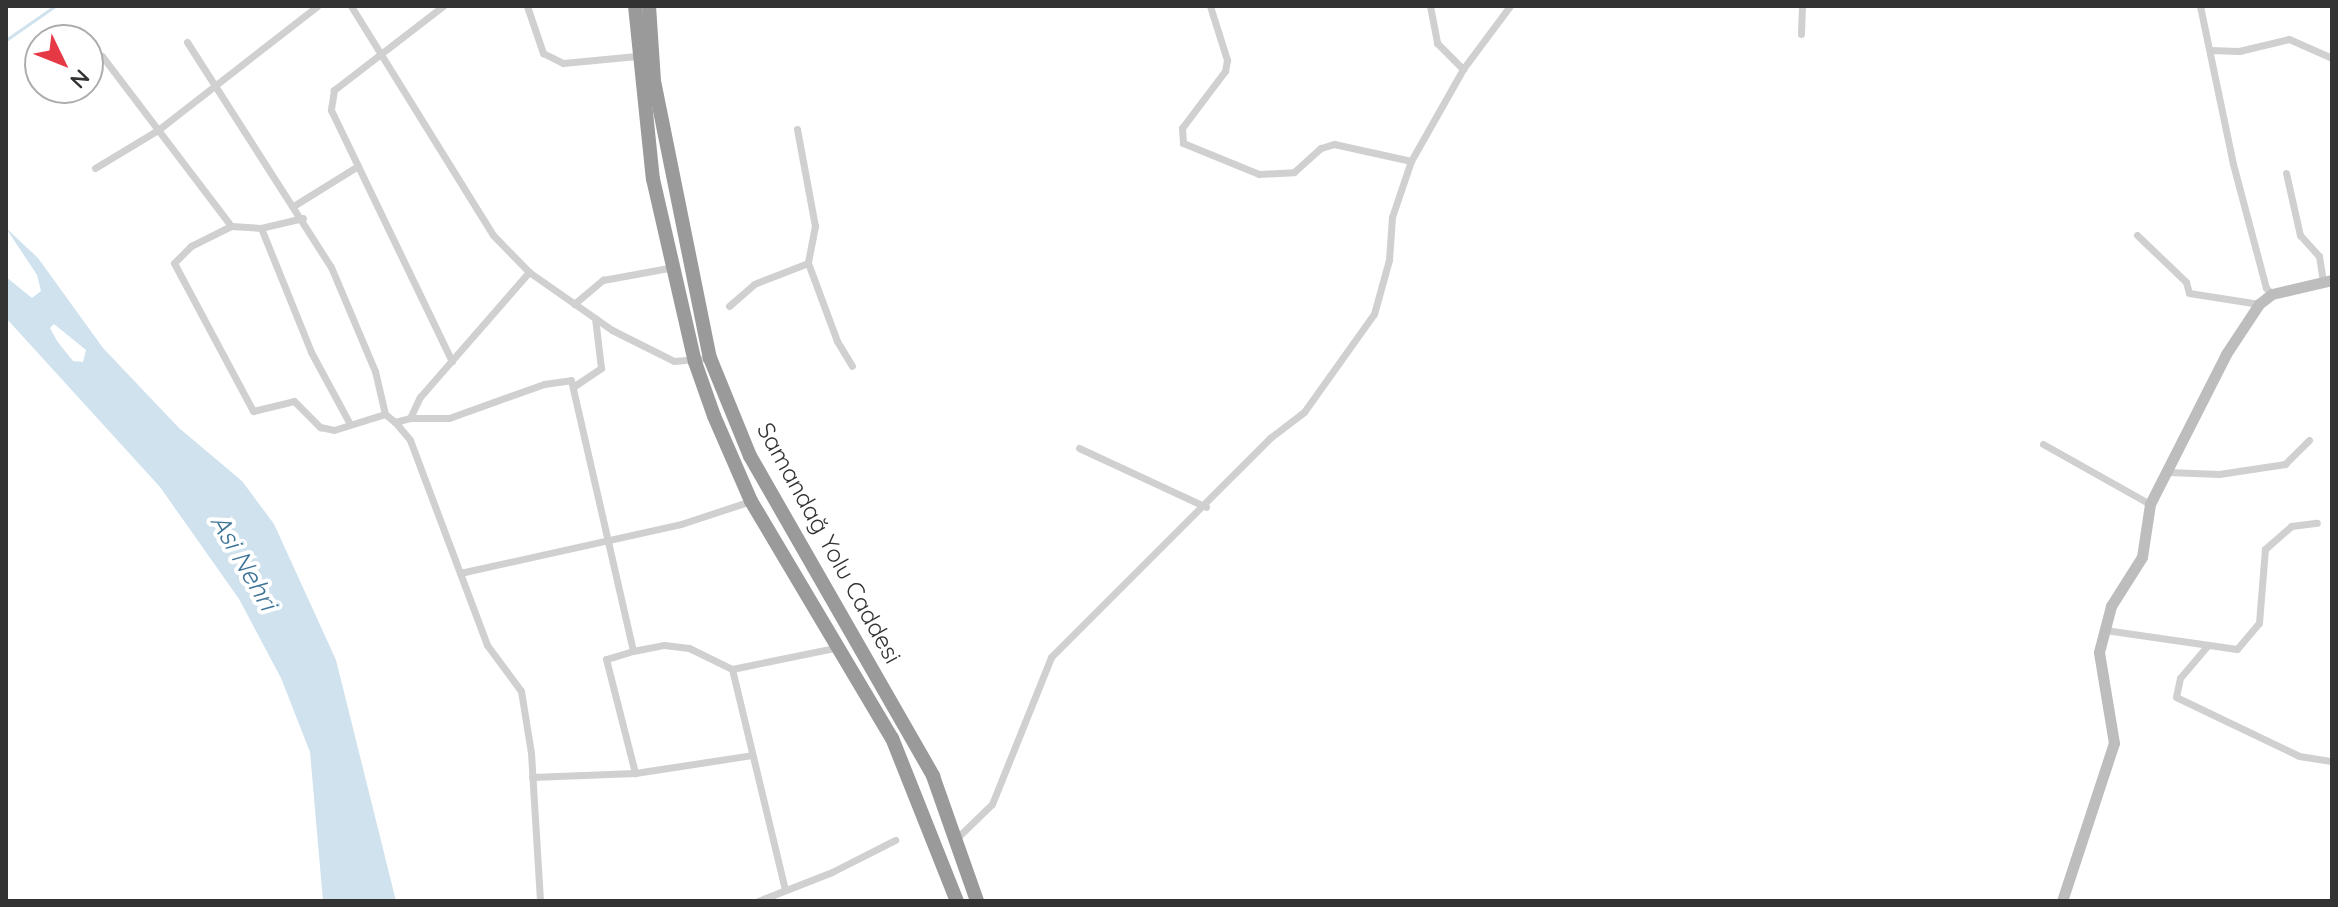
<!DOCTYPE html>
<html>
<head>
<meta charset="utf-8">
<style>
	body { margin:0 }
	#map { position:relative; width:2338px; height:907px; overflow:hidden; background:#fff; font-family:Quicksand,sans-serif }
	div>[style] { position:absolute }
	.water>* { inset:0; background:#cfe2ee }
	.stream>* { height:3px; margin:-1.5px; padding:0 1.5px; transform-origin:1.5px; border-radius:1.5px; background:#cfe2ee }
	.street>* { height:7px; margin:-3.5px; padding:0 3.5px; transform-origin:3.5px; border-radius:3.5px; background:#d0d0d0 }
	.secondary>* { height:11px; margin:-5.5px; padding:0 5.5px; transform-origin:5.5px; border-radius:5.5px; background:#bdbdbd }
	.highway>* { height:14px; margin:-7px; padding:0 7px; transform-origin:7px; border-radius:7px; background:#9a9a9a }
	span { translate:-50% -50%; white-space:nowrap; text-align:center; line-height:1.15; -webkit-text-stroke:8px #fff; paint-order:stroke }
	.street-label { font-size:24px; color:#333 }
	.water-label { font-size:26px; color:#3f7597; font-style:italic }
	.frame { position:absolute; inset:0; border:8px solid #333; pointer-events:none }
	.north { position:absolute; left:24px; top:24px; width:80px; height:80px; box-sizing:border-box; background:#fff; border:2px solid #adadad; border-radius:50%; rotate:133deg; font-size:22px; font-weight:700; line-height:32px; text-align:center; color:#333 }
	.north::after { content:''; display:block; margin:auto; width:28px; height:36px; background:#e63946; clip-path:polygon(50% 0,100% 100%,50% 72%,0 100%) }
</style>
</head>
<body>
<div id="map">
	<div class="water">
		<i style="clip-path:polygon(evenodd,6px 228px,38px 258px,103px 348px,179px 428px,242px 481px,274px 524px,336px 660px,396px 901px,323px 901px,310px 752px,281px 678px,239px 599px,160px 487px,6px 318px,6px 277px,32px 298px,41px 291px,37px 275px,6px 228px,54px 324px,86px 350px,83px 362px,73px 361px,57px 341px,50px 328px,54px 324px)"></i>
	</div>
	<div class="stream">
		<i style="left:377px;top:6px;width:31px"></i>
		<i style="left:6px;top:40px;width:60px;rotate:-34.8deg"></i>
	</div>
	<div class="street">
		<i style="left:351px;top:6px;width:269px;rotate:58.2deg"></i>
		<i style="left:493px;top:235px;width:52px;rotate:45.8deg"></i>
		<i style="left:529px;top:272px;width:101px;rotate:34.9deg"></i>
		<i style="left:612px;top:330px;width:69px;rotate:26.6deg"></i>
		<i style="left:674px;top:361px;width:36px;rotate:-5deg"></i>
		<i style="left:443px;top:6px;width:138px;rotate:142.4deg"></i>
		<i style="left:334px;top:90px;width:20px;rotate:99deg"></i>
		<i style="left:331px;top:110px;width:279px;rotate:64.3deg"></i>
		<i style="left:527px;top:6px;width:50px;rotate:71.2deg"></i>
		<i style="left:543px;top:53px;width:22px;rotate:27deg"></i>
		<i style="left:563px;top:63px;width:74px;rotate:-5.4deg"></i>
		<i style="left:1210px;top:6px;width:57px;rotate:72.5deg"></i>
		<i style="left:1227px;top:60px;width:11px;rotate:100deg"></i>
		<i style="left:1225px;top:71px;width:71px;rotate:127deg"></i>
		<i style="left:1182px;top:128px;width:15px;rotate:86deg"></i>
		<i style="left:1183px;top:143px;width:82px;rotate:22.2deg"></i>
		<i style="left:1259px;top:174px;width:35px;rotate:-3deg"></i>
		<i style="left:1294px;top:172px;width:36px;rotate:-42deg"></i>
		<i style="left:1321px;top:148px;width:14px;rotate:-17deg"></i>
		<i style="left:1334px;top:144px;width:79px;rotate:12.4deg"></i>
		<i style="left:1430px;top:6px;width:38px;rotate:79deg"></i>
		<i style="left:1437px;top:43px;width:37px;rotate:45deg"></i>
		<i style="left:2200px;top:6px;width:161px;rotate:78.2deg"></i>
		<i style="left:2233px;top:164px;width:128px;rotate:75.1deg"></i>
		<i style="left:2266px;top:288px;width:8px;rotate:45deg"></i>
		<i style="left:1801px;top:34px;width:28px;rotate:-88deg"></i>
		<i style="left:187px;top:42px;width:267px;rotate:57.4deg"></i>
		<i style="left:331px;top:267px;width:113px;rotate:67.1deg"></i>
		<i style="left:375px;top:371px;width:44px;rotate:76.9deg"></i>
		<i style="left:2210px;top:50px;width:29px;rotate:2deg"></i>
		<i style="left:2239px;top:51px;width:51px;rotate:-13.5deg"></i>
		<i style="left:2289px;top:39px;width:47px;rotate:23.8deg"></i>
		<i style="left:102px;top:56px;width:213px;rotate:52.8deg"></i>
		<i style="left:797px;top:129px;width:99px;rotate:79.5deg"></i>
		<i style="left:815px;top:226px;width:38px;rotate:101deg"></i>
		<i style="left:808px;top:263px;width:83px;rotate:69.6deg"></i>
		<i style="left:837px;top:341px;width:29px;rotate:59deg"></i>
		<i style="left:95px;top:168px;width:74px;rotate:-31.1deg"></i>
		<i style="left:158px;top:130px;width:202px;rotate:-37.9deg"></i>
		<i style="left:2286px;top:173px;width:64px;rotate:77.3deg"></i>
		<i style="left:2300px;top:235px;width:28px;rotate:48deg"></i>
		<i style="left:2319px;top:256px;width:25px;rotate:81deg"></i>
		<i style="left:295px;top:205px;width:74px;rotate:-31.8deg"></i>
		<i style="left:303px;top:218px;width:43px;rotate:166.6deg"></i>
		<i style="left:261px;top:228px;width:30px;rotate:-176deg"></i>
		<i style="left:231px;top:226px;width:45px;rotate:153.4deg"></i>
		<i style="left:191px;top:246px;width:24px;rotate:135deg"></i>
		<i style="left:174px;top:263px;width:168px;rotate:61.9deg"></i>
		<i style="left:253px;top:411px;width:42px;rotate:-13.7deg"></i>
		<i style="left:294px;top:401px;width:37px;rotate:45deg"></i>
		<i style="left:320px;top:427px;width:14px;rotate:12deg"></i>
		<i style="left:334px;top:430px;width:53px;rotate:-17.4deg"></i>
		<i style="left:385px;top:414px;width:13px;rotate:39deg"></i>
		<i style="left:395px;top:422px;width:16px;rotate:-15deg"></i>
		<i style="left:410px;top:418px;width:23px;rotate:-65deg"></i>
		<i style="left:420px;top:397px;width:166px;rotate:-48.9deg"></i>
		<i style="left:261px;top:228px;width:134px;rotate:68deg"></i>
		<i style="left:311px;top:352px;width:82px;rotate:61.6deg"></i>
		<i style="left:2137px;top:235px;width:68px;rotate:43.8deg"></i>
		<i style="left:2186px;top:282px;width:11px;rotate:75deg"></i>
		<i style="left:2189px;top:293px;width:71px;rotate:8.9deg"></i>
		<i style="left:574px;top:304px;width:38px;rotate:-40deg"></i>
		<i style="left:603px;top:280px;width:72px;rotate:-10.4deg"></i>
		<i style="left:729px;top:306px;width:33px;rotate:-41deg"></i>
		<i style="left:754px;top:284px;width:58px;rotate:-21.3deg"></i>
		<i style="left:573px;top:387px;width:34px;rotate:-34deg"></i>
		<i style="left:601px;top:368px;width:50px;rotate:-96.8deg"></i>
		<i style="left:410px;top:418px;width:39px"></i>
		<i style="left:449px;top:418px;width:101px;rotate:-19.7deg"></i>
		<i style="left:544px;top:384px;width:27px;rotate:-8deg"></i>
		<i style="left:571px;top:380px;width:278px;rotate:77.1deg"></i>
		<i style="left:633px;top:651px;width:32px;rotate:-11deg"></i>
		<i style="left:664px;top:645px;width:25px;rotate:7deg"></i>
		<i style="left:689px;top:648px;width:48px;rotate:26deg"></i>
		<i style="left:732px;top:669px;width:227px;rotate:76.5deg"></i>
		<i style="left:395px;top:422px;width:23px;rotate:50deg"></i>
		<i style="left:410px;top:440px;width:219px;rotate:69.4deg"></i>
		<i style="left:487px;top:645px;width:57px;rotate:53.5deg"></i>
		<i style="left:521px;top:691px;width:63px;rotate:80.8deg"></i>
		<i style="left:531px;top:753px;width:148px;rotate:86.5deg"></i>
		<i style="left:2043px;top:444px;width:123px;rotate:29.3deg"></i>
		<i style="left:1079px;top:448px;width:140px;rotate:24.9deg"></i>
		<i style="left:2168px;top:472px;width:51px;rotate:2.2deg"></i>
		<i style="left:2219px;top:474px;width:67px;rotate:-8.6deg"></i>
		<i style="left:2285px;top:464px;width:34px;rotate:-45deg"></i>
		<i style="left:460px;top:573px;width:226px;rotate:-12.5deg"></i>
		<i style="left:681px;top:524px;width:74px;rotate:-18.2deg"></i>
		<i style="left:2105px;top:630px;width:133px;rotate:8.2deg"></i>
		<i style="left:2237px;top:649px;width:34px;rotate:-50deg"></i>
		<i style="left:2259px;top:623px;width:74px;rotate:-85.4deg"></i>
		<i style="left:2265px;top:549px;width:35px;rotate:-41deg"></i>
		<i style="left:2291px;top:526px;width:26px;rotate:-7deg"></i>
		<i style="left:2208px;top:645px;width:43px;rotate:130.3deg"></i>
		<i style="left:2180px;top:678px;width:19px;rotate:102deg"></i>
		<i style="left:2176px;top:697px;width:136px;rotate:25.6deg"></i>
		<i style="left:2299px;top:756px;width:33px;rotate:9deg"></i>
		<i style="left:633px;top:651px;width:28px;rotate:163deg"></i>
		<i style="left:606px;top:659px;width:118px;rotate:75.7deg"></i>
		<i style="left:732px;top:669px;width:109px;rotate:-11.6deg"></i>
		<i style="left:532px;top:777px;width:103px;rotate:-2.2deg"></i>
		<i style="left:635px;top:773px;width:118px;rotate:-8.7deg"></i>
		<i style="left:958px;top:837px;width:47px;rotate:-44.1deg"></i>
		<i style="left:992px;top:804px;width:158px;rotate:-68.1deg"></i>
		<i style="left:1051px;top:657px;width:310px;rotate:-45deg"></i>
		<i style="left:1270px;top:438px;width:43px;rotate:-37.4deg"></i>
		<i style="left:1304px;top:412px;width:120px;rotate:-54.5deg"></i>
		<i style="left:1374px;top:314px;width:56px;rotate:-74.5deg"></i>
		<i style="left:1389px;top:260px;width:43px;rotate:-86deg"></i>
		<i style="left:1392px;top:217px;width:59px;rotate:-71.3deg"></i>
		<i style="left:1411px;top:161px;width:106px;rotate:-60.5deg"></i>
		<i style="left:1463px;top:69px;width:79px;rotate:-53.3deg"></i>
		<i style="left:758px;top:901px;width:79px;rotate:-21.4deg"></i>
		<i style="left:832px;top:872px;width:71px;rotate:-26.9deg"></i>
	</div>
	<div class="secondary">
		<i style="left:2062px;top:901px;width:166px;rotate:-71.8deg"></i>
		<i style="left:2114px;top:743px;width:92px;rotate:-99.4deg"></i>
		<i style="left:2099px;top:652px;width:48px;rotate:-75.4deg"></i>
		<i style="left:2111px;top:606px;width:58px;rotate:-57.7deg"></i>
		<i style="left:2142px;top:557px;width:54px;rotate:-81.4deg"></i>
		<i style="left:2150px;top:504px;width:168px;rotate:-63.1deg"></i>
		<i style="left:2226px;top:354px;width:60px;rotate:-56.6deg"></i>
		<i style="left:2259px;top:304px;width:16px;rotate:-38deg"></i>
		<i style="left:2272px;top:294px;width:62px;rotate:-13.1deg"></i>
	</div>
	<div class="highway">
		<i style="left:635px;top:6px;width:174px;rotate:84.1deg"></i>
		<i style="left:653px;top:179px;width:188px;rotate:77.1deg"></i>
		<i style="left:695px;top:362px;width:57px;rotate:70.6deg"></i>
		<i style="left:714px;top:416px;width:93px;rotate:66.5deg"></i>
		<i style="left:751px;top:501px;width:276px;rotate:59.3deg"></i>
		<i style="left:892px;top:738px;width:175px;rotate:68.3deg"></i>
		<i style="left:649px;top:6px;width:75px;rotate:86.2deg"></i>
		<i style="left:654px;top:81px;width:283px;rotate:78.6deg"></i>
		<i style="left:710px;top:358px;width:106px;rotate:67.8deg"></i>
		<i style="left:750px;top:456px;width:369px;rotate:60.2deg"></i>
		<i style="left:933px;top:776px;width:133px;rotate:70.6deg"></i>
	</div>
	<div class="street-label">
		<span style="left:829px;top:543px;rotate:61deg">Samandağ Yolu Caddesi</span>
	</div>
	<div class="water-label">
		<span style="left:244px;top:562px;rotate:60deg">Asi Nehri</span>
	</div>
	<div class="frame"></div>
	<div class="north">N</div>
</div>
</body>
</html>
